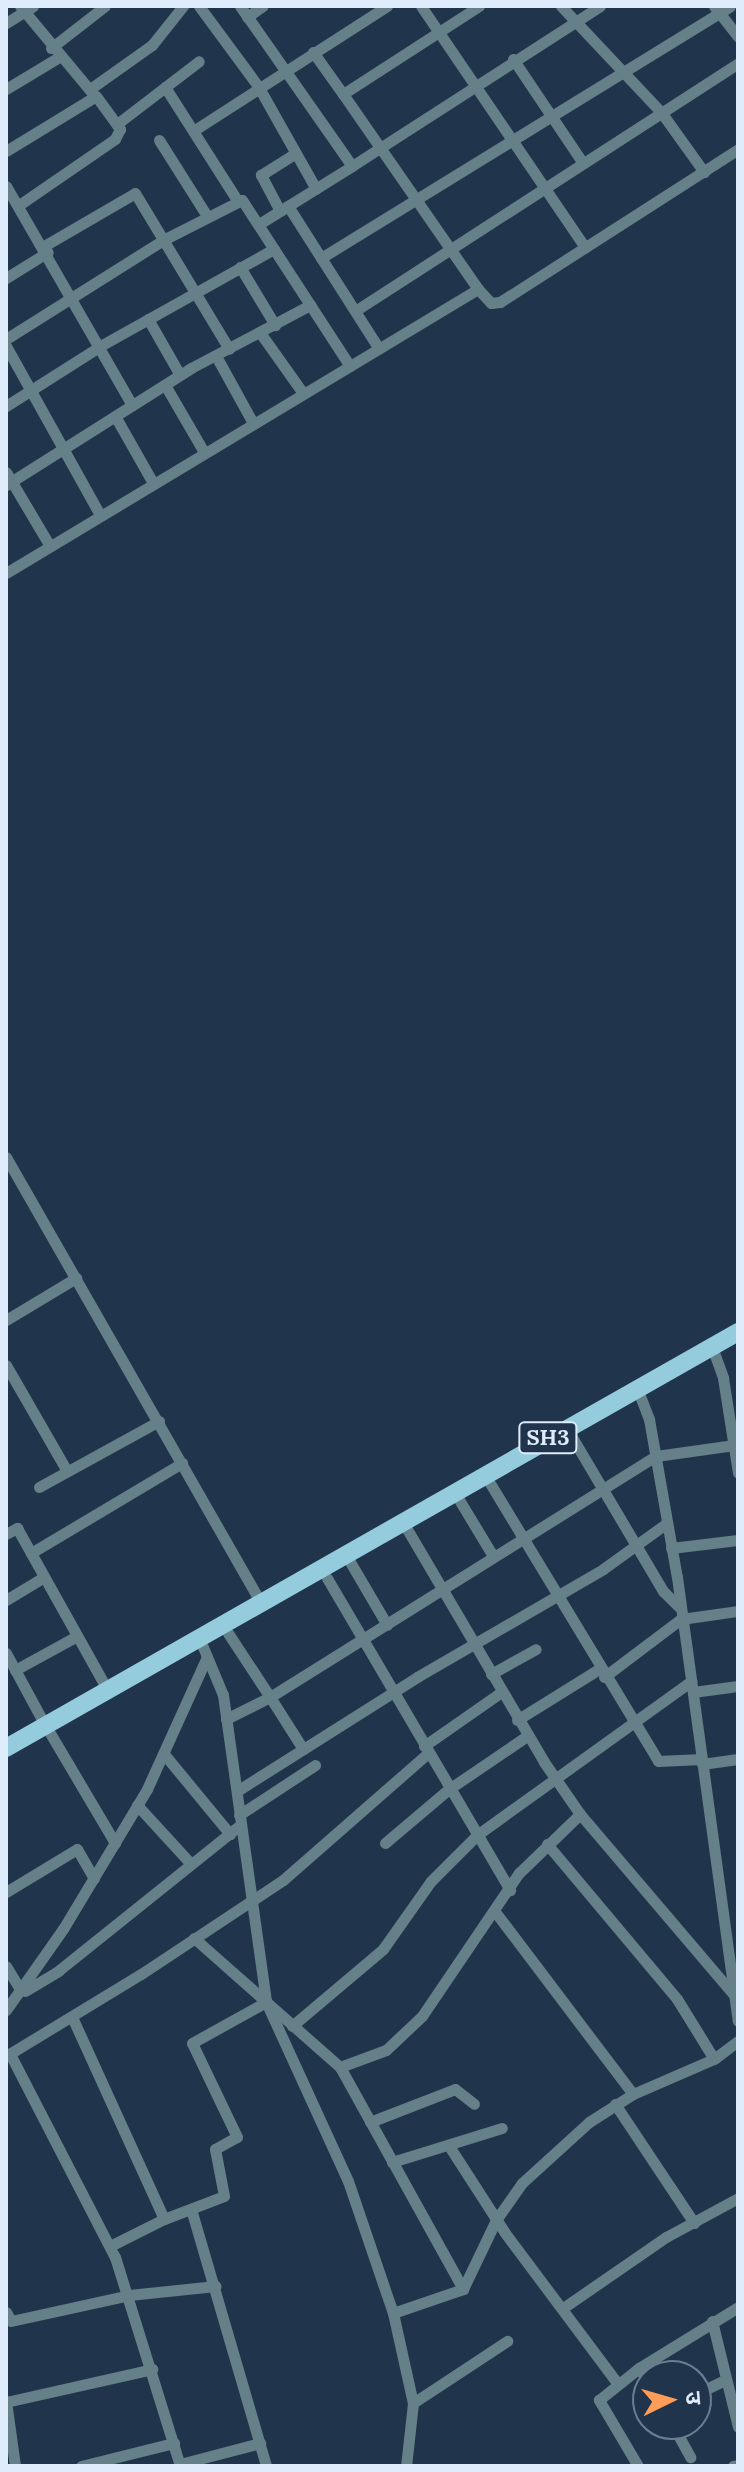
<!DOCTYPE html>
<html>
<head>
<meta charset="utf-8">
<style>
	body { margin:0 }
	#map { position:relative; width:744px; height:2472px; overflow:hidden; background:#20354b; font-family:Lora,"Noto Sans Devanagari",serif }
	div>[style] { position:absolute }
	.street>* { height:11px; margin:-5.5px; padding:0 5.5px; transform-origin:5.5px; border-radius:5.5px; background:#658088 }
	.primary>* { height:18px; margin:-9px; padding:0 9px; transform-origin:9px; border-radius:9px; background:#94ccde }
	span { translate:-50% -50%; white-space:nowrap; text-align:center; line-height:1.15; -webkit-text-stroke:8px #20354b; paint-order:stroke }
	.shield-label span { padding:2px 6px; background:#20354b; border:2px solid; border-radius:6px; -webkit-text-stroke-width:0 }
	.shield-label { font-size:22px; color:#dfecfb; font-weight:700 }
	.frame { position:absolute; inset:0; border:8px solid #dfecfb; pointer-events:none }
	.north { position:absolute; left:632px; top:2360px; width:80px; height:80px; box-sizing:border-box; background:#20354b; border:2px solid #6c7e91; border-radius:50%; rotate:85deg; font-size:22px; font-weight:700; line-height:32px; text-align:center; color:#dfecfb }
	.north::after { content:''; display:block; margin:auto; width:28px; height:36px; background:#fe9c58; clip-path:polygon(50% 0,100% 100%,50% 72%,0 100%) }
</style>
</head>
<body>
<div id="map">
	<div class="street">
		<i style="left:20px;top:6px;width:116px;rotate:50.3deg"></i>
		<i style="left:199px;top:6px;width:99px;rotate:53.6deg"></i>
		<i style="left:258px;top:86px;width:118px;rotate:60.6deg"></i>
		<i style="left:240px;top:6px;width:195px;rotate:55deg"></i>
		<i style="left:352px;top:166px;width:295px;rotate:-32.8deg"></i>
		<i style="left:421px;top:6px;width:292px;rotate:55.8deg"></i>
		<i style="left:561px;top:6px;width:146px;rotate:46.7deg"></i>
		<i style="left:661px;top:112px;width:74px;rotate:54.4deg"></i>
		<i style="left:714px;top:6px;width:39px;rotate:52deg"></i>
		<i style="left:247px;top:17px;width:19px;rotate:-35deg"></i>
		<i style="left:6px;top:23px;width:32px;rotate:-32deg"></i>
		<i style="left:51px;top:48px;width:68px;rotate:-37.9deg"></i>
		<i style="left:313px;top:52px;width:52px;rotate:54.5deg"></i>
		<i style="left:513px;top:59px;width:125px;rotate:56.1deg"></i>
		<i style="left:165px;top:87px;width:134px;rotate:57.5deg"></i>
		<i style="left:6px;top:89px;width:62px;rotate:-31.1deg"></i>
		<i style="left:90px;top:89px;width:76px;rotate:-35.4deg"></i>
		<i style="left:152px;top:45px;width:50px;rotate:-51.5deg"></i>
		<i style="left:117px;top:124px;width:103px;rotate:-37.5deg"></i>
		<i style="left:193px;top:131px;width:231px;rotate:-32.8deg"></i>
		<i style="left:159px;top:140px;width:90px;rotate:57.7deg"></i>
		<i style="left:6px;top:151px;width:105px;rotate:-31.4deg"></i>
		<i style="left:96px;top:96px;width:41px;rotate:54deg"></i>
		<i style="left:120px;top:129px;width:11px;rotate:117deg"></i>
		<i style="left:115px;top:139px;width:116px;rotate:145.5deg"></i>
		<i style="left:6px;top:186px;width:253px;rotate:60.1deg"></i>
		<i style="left:288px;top:206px;width:169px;rotate:57.5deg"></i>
		<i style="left:280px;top:211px;width:41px;rotate:-117.8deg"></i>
		<i style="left:261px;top:175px;width:41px;rotate:-32.2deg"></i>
		<i style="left:259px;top:224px;width:110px;rotate:-31.9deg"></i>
		<i style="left:44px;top:246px;width:105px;rotate:-30.2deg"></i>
		<i style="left:135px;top:193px;width:182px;rotate:58.9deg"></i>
		<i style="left:321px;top:258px;width:480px;rotate:-31.6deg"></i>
		<i style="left:240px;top:267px;width:68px;rotate:58.9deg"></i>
		<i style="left:6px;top:278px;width:49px;rotate:-31.8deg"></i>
		<i style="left:478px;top:289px;width:19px;rotate:47deg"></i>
		<i style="left:491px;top:303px;width:9px;rotate:-6deg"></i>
		<i style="left:500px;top:302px;width:283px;rotate:-32.7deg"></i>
		<i style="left:355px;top:311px;width:456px;rotate:-32.9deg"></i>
		<i style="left:148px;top:319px;width:64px;rotate:60.3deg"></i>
		<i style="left:261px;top:334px;width:72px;rotate:54.6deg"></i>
		<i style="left:6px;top:339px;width:188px;rotate:-32.2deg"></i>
		<i style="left:165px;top:239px;width:86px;rotate:-26.9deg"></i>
		<i style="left:242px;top:200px;width:198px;rotate:57deg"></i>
		<i style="left:6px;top:346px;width:193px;rotate:60.9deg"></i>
		<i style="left:216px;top:356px;width:77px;rotate:61.1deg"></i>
		<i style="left:165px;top:385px;width:78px;rotate:59.8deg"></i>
		<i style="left:6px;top:406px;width:114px;rotate:-32.4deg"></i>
		<i style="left:102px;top:345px;width:197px;rotate:-29.2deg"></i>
		<i style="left:115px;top:416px;width:77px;rotate:60.4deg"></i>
		<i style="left:6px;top:472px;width:86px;rotate:59.3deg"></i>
		<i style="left:6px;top:485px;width:219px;rotate:-32.3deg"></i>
		<i style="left:191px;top:368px;width:135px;rotate:-27.9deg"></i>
		<i style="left:6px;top:573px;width:551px;rotate:-31.04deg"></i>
		<i style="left:478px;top:289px;width:237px;rotate:-124.7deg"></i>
		<i style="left:343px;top:94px;width:162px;rotate:-32.9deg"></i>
		<i style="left:6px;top:1157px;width:514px;rotate:60.24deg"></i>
		<i style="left:6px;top:1320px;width:82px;rotate:-31deg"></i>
		<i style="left:712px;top:1347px;width:33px;rotate:70deg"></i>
		<i style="left:723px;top:1378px;width:96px;rotate:81deg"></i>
		<i style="left:6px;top:1365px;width:122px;rotate:60.1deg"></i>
		<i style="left:637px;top:1388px;width:33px;rotate:69deg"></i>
		<i style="left:649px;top:1419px;width:160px;rotate:80deg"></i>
		<i style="left:677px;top:1577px;width:448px;rotate:82.2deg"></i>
		<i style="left:566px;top:1427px;width:191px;rotate:59.4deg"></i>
		<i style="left:663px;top:1591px;width:24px;rotate:45deg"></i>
		<i style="left:485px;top:1475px;width:334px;rotate:58.8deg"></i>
		<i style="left:658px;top:1761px;width:44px;rotate:-2.6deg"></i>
		<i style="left:39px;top:1487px;width:137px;rotate:-28.8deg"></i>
		<i style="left:455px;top:1493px;width:74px;rotate:58.9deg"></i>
		<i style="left:404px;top:1524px;width:276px;rotate:59.5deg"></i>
		<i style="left:544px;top:1762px;width:63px;rotate:55.3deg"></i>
		<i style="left:580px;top:1814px;width:236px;rotate:49.6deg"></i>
		<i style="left:6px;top:1534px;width:13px;rotate:-29deg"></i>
		<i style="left:17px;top:1528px;width:187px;rotate:60.8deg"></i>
		<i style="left:671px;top:1548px;width:67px;rotate:-6.8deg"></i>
		<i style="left:31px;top:1553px;width:176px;rotate:-30.8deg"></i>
		<i style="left:346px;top:1555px;width:81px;rotate:59.6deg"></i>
		<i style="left:327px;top:1578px;width:362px;rotate:59.6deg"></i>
		<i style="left:6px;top:1600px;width:44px;rotate:-31.2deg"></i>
		<i style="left:203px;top:1647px;width:52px;rotate:67.4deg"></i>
		<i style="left:223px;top:1695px;width:310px;rotate:82deg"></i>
		<i style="left:266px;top:2002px;width:197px;rotate:65.4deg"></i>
		<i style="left:348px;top:2181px;width:139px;rotate:71.2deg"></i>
		<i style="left:393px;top:2313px;width:92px;rotate:77.5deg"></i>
		<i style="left:413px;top:2403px;width:63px;rotate:96.3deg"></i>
		<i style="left:6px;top:1653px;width:82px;rotate:61.6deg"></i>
		<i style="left:15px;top:1670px;width:71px;rotate:-28.7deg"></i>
		<i style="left:491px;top:1674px;width:51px;rotate:-29.1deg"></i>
		<i style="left:604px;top:1677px;width:96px;rotate:-37deg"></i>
		<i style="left:681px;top:1619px;width:58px;rotate:-8deg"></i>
		<i style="left:693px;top:1692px;width:45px;rotate:-7.6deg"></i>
		<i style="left:226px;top:1719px;width:49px;rotate:-26.6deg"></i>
		<i style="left:270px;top:1697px;width:77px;rotate:-123.3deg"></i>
		<i style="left:517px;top:1720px;width:97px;rotate:-31.9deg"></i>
		<i style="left:50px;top:1733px;width:128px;rotate:59.4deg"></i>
		<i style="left:424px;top:1746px;width:93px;rotate:-34.9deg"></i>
		<i style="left:303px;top:1749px;width:62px;rotate:-122.4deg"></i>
		<i style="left:270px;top:1697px;width:455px;rotate:-32deg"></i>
		<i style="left:656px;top:1456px;width:79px;rotate:-8deg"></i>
		<i style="left:164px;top:1754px;width:104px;rotate:50.5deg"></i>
		<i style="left:702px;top:1764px;width:36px;rotate:-8deg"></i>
		<i style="left:237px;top:1791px;width:213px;rotate:-32.3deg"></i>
		<i style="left:417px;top:1677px;width:215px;rotate:-30.1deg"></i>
		<i style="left:603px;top:1569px;width:79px;rotate:-35.7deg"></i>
		<i style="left:137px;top:1805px;width:80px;rotate:47.5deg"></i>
		<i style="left:239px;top:1815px;width:91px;rotate:-33.3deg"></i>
		<i style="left:385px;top:1843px;width:84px;rotate:-40.2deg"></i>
		<i style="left:449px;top:1789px;width:94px;rotate:-34.2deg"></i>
		<i style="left:547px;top:1844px;width:202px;rotate:50deg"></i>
		<i style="left:677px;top:1999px;width:70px;rotate:58.3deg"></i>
		<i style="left:6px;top:1892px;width:83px;rotate:-31.2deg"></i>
		<i style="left:77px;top:1849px;width:34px;rotate:60deg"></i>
		<i style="left:496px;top:1913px;width:227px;rotate:52.9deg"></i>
		<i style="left:194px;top:1938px;width:195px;rotate:41.5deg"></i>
		<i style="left:340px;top:2067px;width:254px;rotate:61deg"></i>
		<i style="left:6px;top:1966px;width:29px;rotate:59deg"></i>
		<i style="left:25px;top:1991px;width:39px;rotate:-31deg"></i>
		<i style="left:58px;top:1971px;width:233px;rotate:-38.7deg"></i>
		<i style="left:6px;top:2010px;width:99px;rotate:-54.9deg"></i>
		<i style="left:63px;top:1929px;width:163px;rotate:-59deg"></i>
		<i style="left:147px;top:1789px;width:145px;rotate:-65.6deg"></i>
		<i style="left:72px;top:2017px;width:222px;rotate:65.5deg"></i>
		<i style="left:164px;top:2219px;width:64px;rotate:-21deg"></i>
		<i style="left:224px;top:2196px;width:48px;rotate:-100.8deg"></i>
		<i style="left:215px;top:2149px;width:25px;rotate:-29deg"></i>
		<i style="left:237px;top:2137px;width:104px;rotate:-115.6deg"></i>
		<i style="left:192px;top:2043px;width:85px;rotate:-29deg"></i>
		<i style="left:292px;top:2026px;width:119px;rotate:-40.2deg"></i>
		<i style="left:383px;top:1949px;width:83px;rotate:-54.8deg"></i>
		<i style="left:431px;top:1881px;width:65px;rotate:-45deg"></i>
		<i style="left:477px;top:1835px;width:264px;rotate:-35.7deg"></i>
		<i style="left:10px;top:2054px;width:229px;rotate:62.7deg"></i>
		<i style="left:115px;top:2257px;width:219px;rotate:72.7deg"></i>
		<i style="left:6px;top:2056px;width:158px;rotate:-31.3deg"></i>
		<i style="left:141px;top:1974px;width:170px;rotate:-33.5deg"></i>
		<i style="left:283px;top:1880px;width:193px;rotate:-41.2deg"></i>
		<i style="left:340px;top:2067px;width:49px;rotate:-20.3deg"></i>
		<i style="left:386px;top:2050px;width:50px;rotate:-43.4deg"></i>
		<i style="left:422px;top:2016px;width:173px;rotate:-55.9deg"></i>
		<i style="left:519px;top:1873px;width:85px;rotate:-44deg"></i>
		<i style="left:615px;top:2104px;width:143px;rotate:56.4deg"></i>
		<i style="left:370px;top:2122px;width:91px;rotate:-21.2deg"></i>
		<i style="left:455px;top:2089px;width:24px;rotate:38deg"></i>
		<i style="left:449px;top:2146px;width:103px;rotate:57.2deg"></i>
		<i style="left:505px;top:2233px;width:189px;rotate:53.2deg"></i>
		<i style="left:392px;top:2162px;width:115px;rotate:-17.2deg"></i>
		<i style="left:191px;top:2209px;width:268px;rotate:73.7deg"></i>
		<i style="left:110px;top:2246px;width:60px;rotate:-26.6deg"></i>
		<i style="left:563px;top:2308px;width:125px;rotate:-34.6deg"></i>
		<i style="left:666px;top:2237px;width:82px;rotate:-28.4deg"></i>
		<i style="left:6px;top:2312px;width:10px;rotate:61deg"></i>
		<i style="left:11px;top:2321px;width:121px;rotate:-12.4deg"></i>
		<i style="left:129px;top:2295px;width:87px;rotate:-5.9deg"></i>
		<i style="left:393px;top:2313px;width:74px;rotate:-18.9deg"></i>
		<i style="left:463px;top:2289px;width:76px;rotate:-64.4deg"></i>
		<i style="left:496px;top:2220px;width:45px;rotate:-54.9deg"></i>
		<i style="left:522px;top:2183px;width:91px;rotate:-42.3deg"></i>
		<i style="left:589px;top:2122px;width:52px;rotate:-32.5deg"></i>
		<i style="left:633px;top:2094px;width:88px;rotate:-23.4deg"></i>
		<i style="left:714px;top:2059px;width:30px;rotate:-37deg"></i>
		<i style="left:712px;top:2321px;width:109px;rotate:76.2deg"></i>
		<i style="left:639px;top:2368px;width:17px;rotate:57deg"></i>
		<i style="left:696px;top:2394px;width:32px;rotate:-26deg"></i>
		<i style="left:6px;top:2401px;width:66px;rotate:82.1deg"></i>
		<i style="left:6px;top:2402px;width:150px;rotate:-12.7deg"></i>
		<i style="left:413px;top:2403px;width:113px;rotate:-33.4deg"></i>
		<i style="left:672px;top:2424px;width:38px;rotate:61deg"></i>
		<i style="left:180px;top:2464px;width:83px;rotate:-14.7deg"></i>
		<i style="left:81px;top:2466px;width:96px;rotate:-13.9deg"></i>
		<i style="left:638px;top:2466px;width:77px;rotate:-120.6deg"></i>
		<i style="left:599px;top:2400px;width:51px;rotate:-38.7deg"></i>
		<i style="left:639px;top:2368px;width:116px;rotate:-31.6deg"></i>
		<i style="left:733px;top:2466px;width:5px;rotate:-11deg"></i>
	</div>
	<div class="primary">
		<i style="left:6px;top:1748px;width:842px;rotate:-29.61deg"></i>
	</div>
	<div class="shield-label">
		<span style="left:548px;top:1438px">SH3</span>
	</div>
	<div class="frame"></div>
	<div class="north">उ</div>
</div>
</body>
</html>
